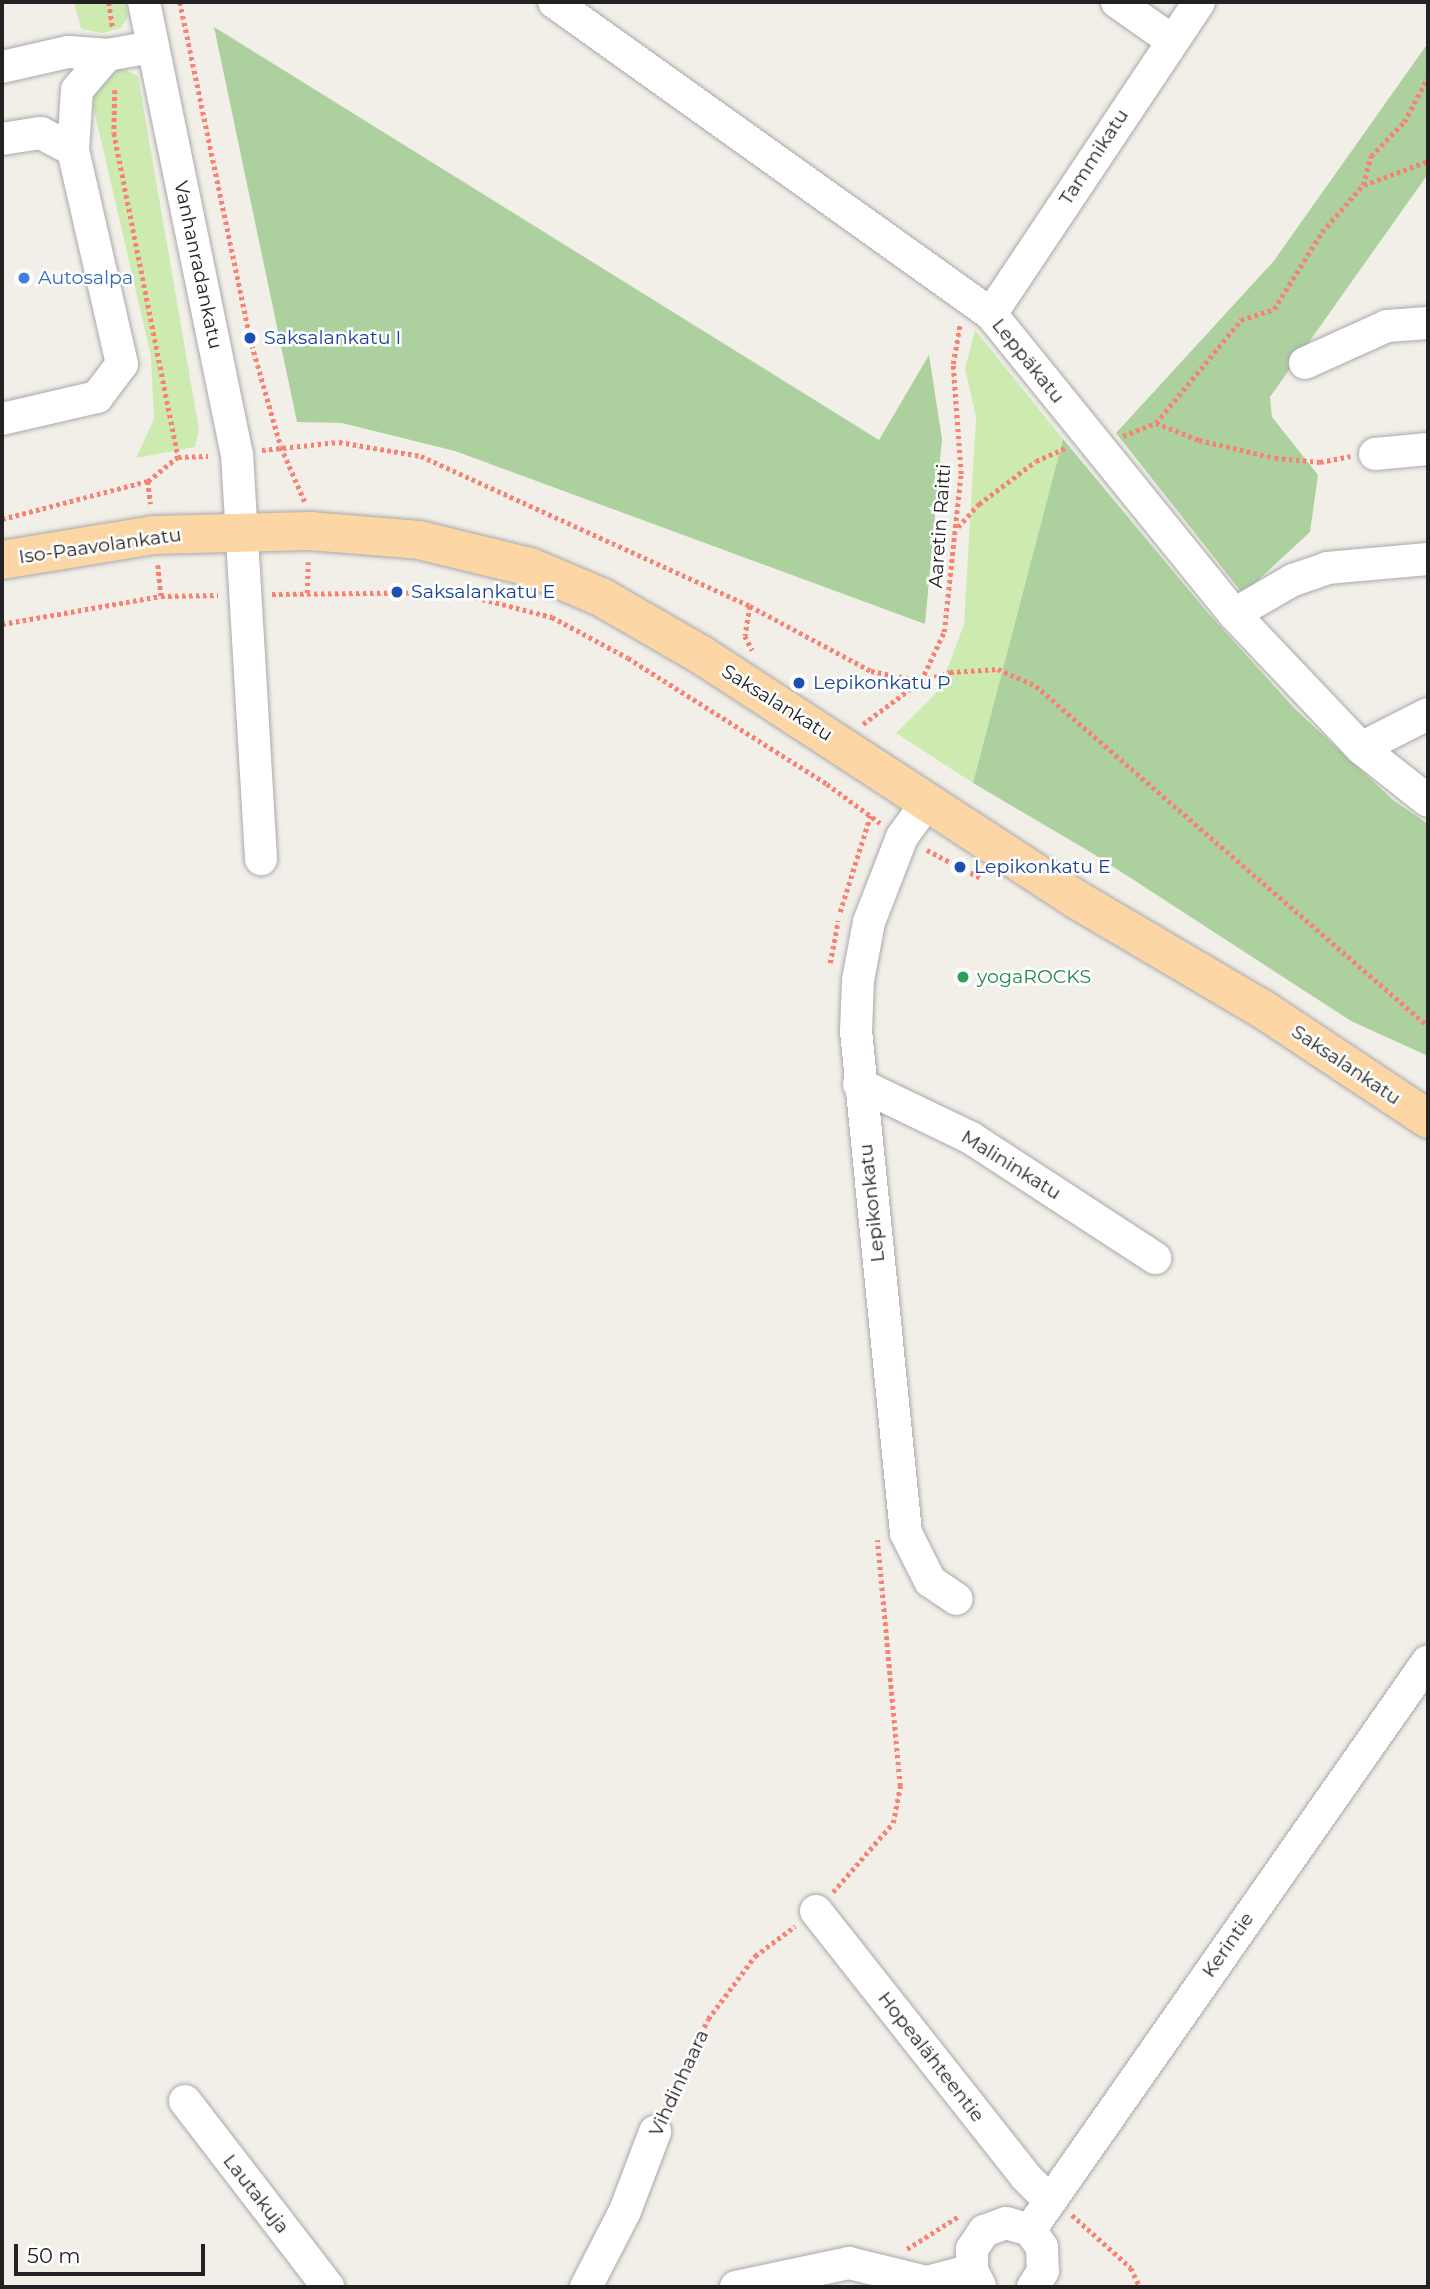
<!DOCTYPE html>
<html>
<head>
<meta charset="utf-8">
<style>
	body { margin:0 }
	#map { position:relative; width:1430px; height:2289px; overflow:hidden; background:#f2efe9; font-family:Montserrat,sans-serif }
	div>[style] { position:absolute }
	.grass>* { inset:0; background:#cdebb0 }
	.forest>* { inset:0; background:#add19e }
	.path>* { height:4.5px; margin-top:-2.25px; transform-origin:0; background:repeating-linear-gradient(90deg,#fa8072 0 3.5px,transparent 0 7px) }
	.roads { filter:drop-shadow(0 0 2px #a9a9a9) drop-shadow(0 0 2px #a9a9a9) }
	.minor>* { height:32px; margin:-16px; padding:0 16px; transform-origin:16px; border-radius:16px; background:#fff }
	.major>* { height:38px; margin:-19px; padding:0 19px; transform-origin:19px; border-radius:19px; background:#fcd6a4 }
	.dots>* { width:19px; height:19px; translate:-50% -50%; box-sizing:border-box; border:4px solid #fff; border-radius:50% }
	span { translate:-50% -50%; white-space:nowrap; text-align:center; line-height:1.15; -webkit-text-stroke:5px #fff; paint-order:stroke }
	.street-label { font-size:19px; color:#222 }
	.shop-label { font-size:19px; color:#366cbe }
	.left { translate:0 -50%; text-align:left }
	.transit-label { font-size:19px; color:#164399 }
	.leisure-label { font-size:19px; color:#27864d }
	.frame { position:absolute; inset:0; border:4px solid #222; pointer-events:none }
	.scale { position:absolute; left:14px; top:2244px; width:191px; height:32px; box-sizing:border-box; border:4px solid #222; border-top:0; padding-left:9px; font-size:21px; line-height:24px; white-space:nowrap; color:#222; -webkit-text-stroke:5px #fff; paint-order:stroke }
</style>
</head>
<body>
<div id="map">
	<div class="grass">
		<i style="clip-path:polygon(74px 2px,125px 2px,128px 16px,121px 28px,102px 33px,81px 29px)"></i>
		<i style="clip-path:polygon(121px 68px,138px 76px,199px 430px,195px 447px,136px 458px,154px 419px,151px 356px,91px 97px,105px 75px)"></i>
		<i style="clip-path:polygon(975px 330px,1063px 439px,973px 783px,896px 733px,940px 689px,964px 624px,976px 417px,965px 369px)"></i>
	</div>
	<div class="forest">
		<i style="clip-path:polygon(214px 27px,879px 440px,929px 355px,942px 439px,925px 624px,455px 451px,342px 423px,297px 422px)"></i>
		<i style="clip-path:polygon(1428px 43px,1428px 174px,1270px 397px,1272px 417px,1318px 475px,1310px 532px,1243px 594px,1116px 433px,1273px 262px)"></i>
		<i style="clip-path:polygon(1063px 439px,1208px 613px,1295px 709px,1393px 800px,1428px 824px,1428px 1056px,1351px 1021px,1092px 853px,973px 783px)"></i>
	</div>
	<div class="path">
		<i style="left:109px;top:2px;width:27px;rotate:82deg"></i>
		<i style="left:180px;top:2px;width:343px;rotate:78.2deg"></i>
		<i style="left:250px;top:338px;width:113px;rotate:74.1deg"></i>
		<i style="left:281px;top:447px;width:60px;rotate:66.4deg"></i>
		<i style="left:115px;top:90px;width:43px;rotate:91.3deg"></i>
		<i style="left:114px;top:133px;width:330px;rotate:78.8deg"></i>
		<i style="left:1364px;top:185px;width:68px;rotate:-20.6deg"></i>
		<i style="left:1156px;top:423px;width:46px;rotate:21.6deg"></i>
		<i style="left:1199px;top:440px;width:78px;rotate:13.3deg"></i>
		<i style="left:1275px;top:458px;width:45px;rotate:5.1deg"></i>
		<i style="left:1320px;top:462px;width:31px;rotate:-11deg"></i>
		<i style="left:1123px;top:436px;width:35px;rotate:-22deg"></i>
		<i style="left:1156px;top:423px;width:134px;rotate:-50.5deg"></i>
		<i style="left:1241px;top:320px;width:35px;rotate:-18deg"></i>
		<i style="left:1274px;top:309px;width:91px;rotate:-58.1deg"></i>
		<i style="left:1322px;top:232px;width:62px;rotate:-48.9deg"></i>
		<i style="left:1363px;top:185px;width:30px;rotate:-75deg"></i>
		<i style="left:1371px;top:156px;width:47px;rotate:-45.9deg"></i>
		<i style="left:1404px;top:122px;width:51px;rotate:-61.9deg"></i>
		<i style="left:262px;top:450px;width:77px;rotate:-5.9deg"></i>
		<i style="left:339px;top:442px;width:83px;rotate:9.7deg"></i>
		<i style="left:421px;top:456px;width:362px;rotate:24.5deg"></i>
		<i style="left:750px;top:606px;width:137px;rotate:28.2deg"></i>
		<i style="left:871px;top:671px;width:51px;rotate:11.3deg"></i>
		<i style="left:921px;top:681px;width:30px;rotate:-17deg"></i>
		<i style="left:950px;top:672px;width:48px;rotate:-3.6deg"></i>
		<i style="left:998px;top:669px;width:42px;rotate:24.1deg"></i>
		<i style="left:1036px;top:686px;width:519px;rotate:40.94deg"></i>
		<i style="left:148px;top:481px;width:23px;rotate:83deg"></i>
		<i style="left:2px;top:519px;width:151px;rotate:-14.6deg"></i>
		<i style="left:148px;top:481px;width:38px;rotate:-39deg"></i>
		<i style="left:178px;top:457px;width:30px;rotate:-2deg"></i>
		<i style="left:958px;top:527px;width:31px;rotate:-48deg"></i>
		<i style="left:979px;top:504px;width:71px;rotate:-37deg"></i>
		<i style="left:1036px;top:461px;width:32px;rotate:-24deg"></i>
		<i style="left:158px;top:565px;width:31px;rotate:84deg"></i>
		<i style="left:307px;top:593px;width:31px;rotate:-88deg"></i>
		<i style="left:272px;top:594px;width:183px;rotate:-0.6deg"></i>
		<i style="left:455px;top:592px;width:100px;rotate:14.5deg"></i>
		<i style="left:552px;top:617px;width:86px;rotate:28.3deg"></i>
		<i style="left:628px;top:658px;width:236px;rotate:32.3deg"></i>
		<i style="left:827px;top:784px;width:66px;rotate:36.3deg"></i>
		<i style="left:750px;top:606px;width:30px;rotate:99deg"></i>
		<i style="left:745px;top:636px;width:16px;rotate:63deg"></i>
		<i style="left:2px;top:624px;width:161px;rotate:-10deg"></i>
		<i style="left:161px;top:596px;width:57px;rotate:-1deg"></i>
		<i style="left:863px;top:724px;width:72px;rotate:-36.6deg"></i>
		<i style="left:921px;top:681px;width:54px;rotate:-64.9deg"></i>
		<i style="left:944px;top:632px;width:159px;rotate:-83.9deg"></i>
		<i style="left:961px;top:474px;width:110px;rotate:-94.2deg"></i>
		<i style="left:953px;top:364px;width:40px;rotate:-80deg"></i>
		<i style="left:927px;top:850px;width:61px;rotate:27.4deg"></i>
		<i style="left:840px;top:912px;width:101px;rotate:-72.6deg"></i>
		<i style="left:830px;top:963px;width:43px;rotate:-79.2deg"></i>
		<i style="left:833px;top:1892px;width:91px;rotate:-49deg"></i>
		<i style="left:893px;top:1823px;width:38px;rotate:-79deg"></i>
		<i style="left:900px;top:1786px;width:247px;rotate:-95.3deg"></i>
		<i style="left:664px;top:2109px;width:100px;rotate:-63.9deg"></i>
		<i style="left:708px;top:2019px;width:79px;rotate:-53.3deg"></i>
		<i style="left:755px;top:1956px;width:50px;rotate:-36.9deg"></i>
		<i style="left:1072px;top:2215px;width:79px;rotate:41.9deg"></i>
		<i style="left:1131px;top:2268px;width:21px;rotate:65deg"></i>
		<i style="left:907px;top:2249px;width:62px;rotate:-32.4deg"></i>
	</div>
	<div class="roads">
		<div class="minor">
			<i style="left:144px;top:2px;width:461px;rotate:78.4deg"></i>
			<i style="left:237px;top:454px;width:406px;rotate:86.6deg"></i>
			<i style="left:554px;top:2px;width:537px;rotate:35.53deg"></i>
			<i style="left:991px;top:314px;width:386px;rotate:51deg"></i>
			<i style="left:1234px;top:614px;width:185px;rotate:46.5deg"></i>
			<i style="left:1361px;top:748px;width:85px;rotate:38.3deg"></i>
			<i style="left:1117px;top:2px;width:66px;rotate:35.1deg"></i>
			<i style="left:2px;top:67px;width:68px;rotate:-12.8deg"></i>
			<i style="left:68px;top:52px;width:39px;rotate:4deg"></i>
			<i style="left:2px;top:139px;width:39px;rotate:-9deg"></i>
			<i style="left:41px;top:133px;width:36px;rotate:28deg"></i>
			<i style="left:991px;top:314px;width:375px;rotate:-56.3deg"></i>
			<i style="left:1305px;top:363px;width:90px;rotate:-24.3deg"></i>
			<i style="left:1387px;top:326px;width:41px;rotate:-4.2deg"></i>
			<i style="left:2px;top:419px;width:98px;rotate:-13deg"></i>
			<i style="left:97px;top:397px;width:41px;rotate:-52.9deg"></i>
			<i style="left:122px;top:364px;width:220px;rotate:-102.9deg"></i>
			<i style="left:73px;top:150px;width:60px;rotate:-86.2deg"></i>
			<i style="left:77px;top:90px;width:46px;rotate:-49.4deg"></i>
			<i style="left:107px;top:55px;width:46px;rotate:-10.1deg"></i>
			<i style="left:1375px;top:454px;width:53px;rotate:-5.4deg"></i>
			<i style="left:1234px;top:614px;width:68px;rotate:-30deg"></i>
			<i style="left:1293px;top:580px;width:36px;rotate:-19deg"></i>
			<i style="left:1327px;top:568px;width:101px;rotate:-5.1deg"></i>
			<i style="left:1361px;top:748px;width:75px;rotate:-26.9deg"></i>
			<i style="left:927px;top:802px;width:43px;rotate:125.5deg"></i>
			<i style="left:902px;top:837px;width:91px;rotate:111.2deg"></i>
			<i style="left:869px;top:922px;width:59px;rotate:100.7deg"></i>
			<i style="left:858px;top:980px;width:51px;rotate:92.2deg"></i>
			<i style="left:856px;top:1031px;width:504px;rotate:84.31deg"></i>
			<i style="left:906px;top:1533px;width:54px;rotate:63.4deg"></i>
			<i style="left:930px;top:1581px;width:32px;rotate:34deg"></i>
			<i style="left:859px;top:1084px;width:124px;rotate:25.7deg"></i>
			<i style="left:971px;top:1138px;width:220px;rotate:33.1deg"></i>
			<i style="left:816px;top:1911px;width:339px;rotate:51.7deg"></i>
			<i style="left:1026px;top:2177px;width:33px;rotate:45deg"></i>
			<i style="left:185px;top:2101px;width:235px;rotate:52.4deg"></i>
			<i style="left:1030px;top:2230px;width:694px;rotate:-55.03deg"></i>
			<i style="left:980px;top:2286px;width:18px;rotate:-117deg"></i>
			<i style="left:972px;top:2270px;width:21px;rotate:-90deg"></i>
			<i style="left:972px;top:2249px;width:22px;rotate:-56deg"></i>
			<i style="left:984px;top:2231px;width:23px;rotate:-20deg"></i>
			<i style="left:1006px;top:2223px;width:25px;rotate:16deg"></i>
			<i style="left:1030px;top:2230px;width:21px;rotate:55deg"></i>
			<i style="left:1042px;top:2247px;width:24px;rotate:88deg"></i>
			<i style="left:1043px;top:2271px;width:19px;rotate:122deg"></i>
			<i style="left:586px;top:2287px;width:85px;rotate:-62.8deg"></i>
			<i style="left:625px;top:2211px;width:85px;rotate:-69.2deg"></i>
			<i style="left:736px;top:2287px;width:116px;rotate:-12deg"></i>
			<i style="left:849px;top:2263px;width:80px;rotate:13.7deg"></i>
			<i style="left:927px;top:2282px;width:47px;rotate:-14.9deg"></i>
		</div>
		<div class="major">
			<i style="left:2px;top:560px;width:154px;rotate:-9.3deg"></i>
			<i style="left:154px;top:535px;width:156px;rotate:-1.5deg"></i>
			<i style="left:310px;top:531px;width:109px;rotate:4.7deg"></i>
			<i style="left:419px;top:540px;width:114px;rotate:13.7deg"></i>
			<i style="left:530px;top:567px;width:77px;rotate:22.9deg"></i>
			<i style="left:601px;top:597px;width:118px;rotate:30deg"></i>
			<i style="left:703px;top:656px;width:449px;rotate:33.1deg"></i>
			<i style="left:1079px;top:901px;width:215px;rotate:30.5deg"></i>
			<i style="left:1264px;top:1010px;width:197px;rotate:33.6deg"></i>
		</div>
	</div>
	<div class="dots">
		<i style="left:24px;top:278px;background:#3f7fe0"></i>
		<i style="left:250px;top:338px;background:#1a4fb4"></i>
		<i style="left:397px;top:592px;background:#1a4fb4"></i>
		<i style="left:799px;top:683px;background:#1a4fb4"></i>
		<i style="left:960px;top:867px;background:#1a4fb4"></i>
		<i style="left:963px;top:977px;background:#2e9e5b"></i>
	</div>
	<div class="street-label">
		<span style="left:1094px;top:157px;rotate:-57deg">Tammikatu</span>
		<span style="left:198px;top:265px;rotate:78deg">Vanhanradankatu</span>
		<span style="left:1028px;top:361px;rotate:51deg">Leppäkatu</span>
		<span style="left:940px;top:526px;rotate:-86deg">Aaretin Raitti</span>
		<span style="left:100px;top:546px;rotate:-8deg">Iso-Paavolankatu</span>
		<span style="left:777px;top:703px;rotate:32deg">Saksalankatu</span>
		<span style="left:1346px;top:1065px;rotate:34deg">Saksalankatu</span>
		<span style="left:1011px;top:1165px;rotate:32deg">Malininkatu</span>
		<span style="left:872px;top:1203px;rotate:-96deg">Lepikonkatu</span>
		<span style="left:1228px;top:1945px;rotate:-55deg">Kerintie</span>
		<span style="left:931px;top:2057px;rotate:52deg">Hopealähteentie</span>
		<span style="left:679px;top:2083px;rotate:-65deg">Vihdinhaara</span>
		<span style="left:256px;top:2194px;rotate:52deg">Lautakuja</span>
	</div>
	<div class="shop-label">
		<span class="left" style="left:38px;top:278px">Autosalpa</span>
	</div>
	<div class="transit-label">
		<span class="left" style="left:264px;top:338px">Saksalankatu I</span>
		<span class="left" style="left:411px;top:592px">Saksalankatu E</span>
		<span class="left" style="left:813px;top:683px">Lepikonkatu P</span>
		<span class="left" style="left:974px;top:867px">Lepikonkatu E</span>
	</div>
	<div class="leisure-label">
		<span class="left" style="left:977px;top:977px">yogaROCKS</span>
	</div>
	<div class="frame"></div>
	<div class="scale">50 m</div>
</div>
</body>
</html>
